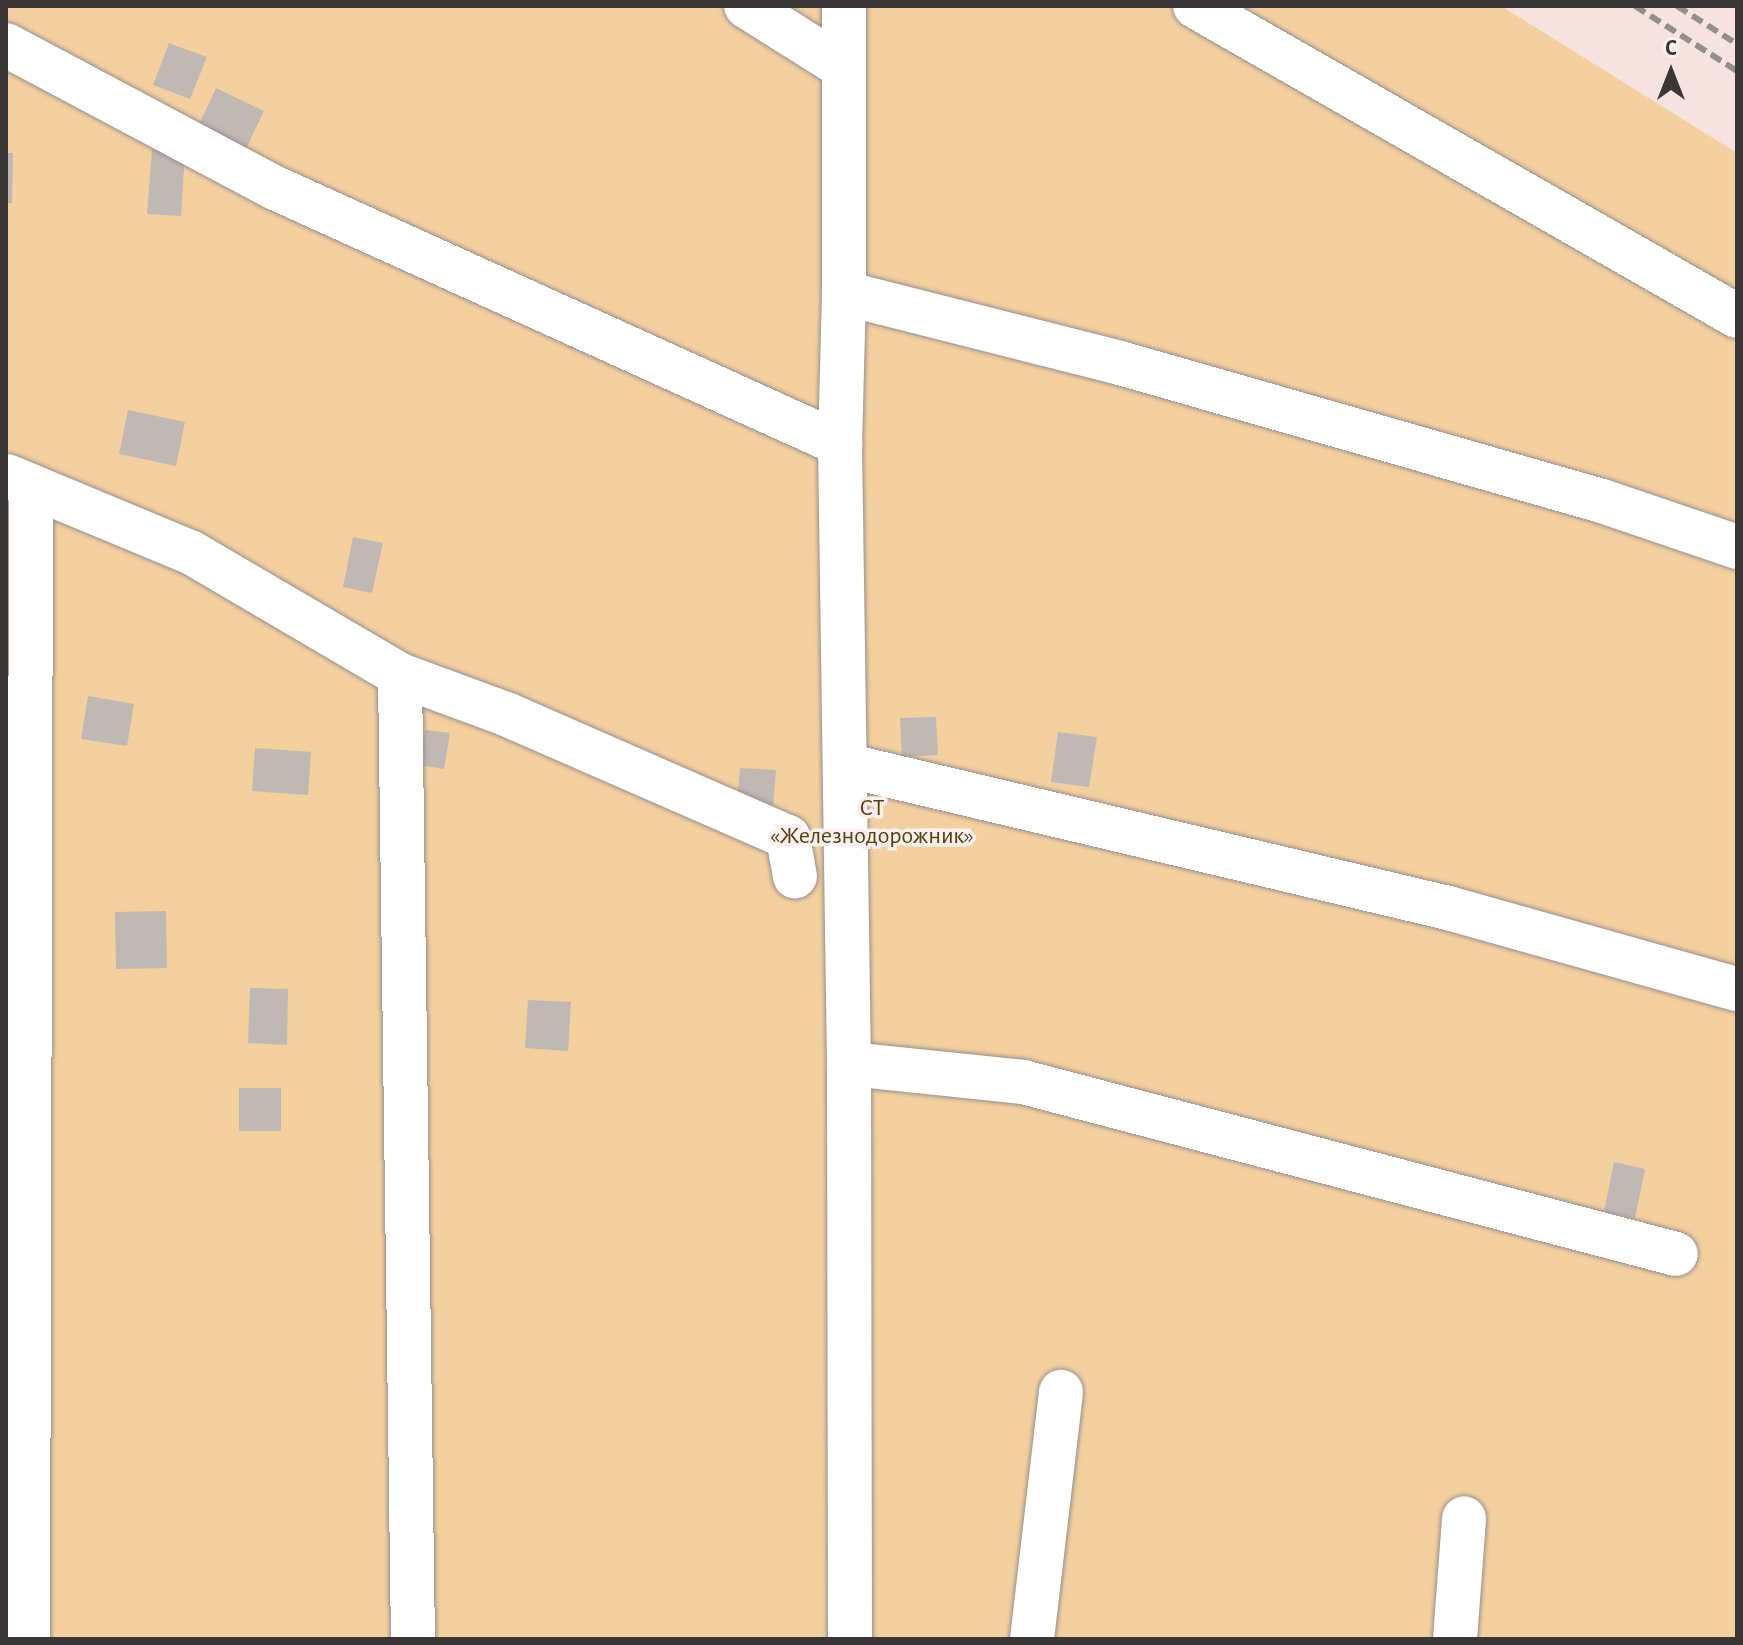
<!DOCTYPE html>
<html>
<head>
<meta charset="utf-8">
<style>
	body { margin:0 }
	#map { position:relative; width:1743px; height:1645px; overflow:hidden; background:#faf0ee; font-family:"Alegreya Sans",sans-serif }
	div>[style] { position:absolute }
	.built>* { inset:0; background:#f6e3df }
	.green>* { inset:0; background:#f5d09f }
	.building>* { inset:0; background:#c0b8b3 }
	.roads { filter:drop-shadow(0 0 2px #988f8d) drop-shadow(0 0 2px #988f8d) }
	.minor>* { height:44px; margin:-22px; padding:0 22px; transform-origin:22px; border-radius:22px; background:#fff }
	.rail>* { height:6px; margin-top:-3px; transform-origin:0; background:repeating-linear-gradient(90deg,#948e8c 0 12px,transparent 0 18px) }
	span { translate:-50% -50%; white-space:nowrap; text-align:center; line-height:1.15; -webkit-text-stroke:7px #faf0ee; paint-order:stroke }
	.park-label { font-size:24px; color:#5c3f11 }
	.frame { position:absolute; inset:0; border:8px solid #393635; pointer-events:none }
	.north { position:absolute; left:1631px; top:32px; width:80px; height:80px; -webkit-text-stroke:6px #faf0ee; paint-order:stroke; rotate:0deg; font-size:22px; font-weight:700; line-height:32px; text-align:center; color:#393635 }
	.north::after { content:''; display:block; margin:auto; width:28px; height:36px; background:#393635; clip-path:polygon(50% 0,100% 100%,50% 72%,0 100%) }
</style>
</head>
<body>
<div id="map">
	<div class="built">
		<i style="clip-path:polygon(1480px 6px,1737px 6px,1737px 166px)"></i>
	</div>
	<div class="green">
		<i style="clip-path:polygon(6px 6px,1501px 6px,1737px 153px,1737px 1639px,6px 1639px)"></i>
	</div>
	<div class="building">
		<i style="clip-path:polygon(169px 43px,207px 57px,190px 99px,153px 85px)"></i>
		<i style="clip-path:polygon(216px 88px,264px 111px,245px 151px,197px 129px)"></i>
		<i style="clip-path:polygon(152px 150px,185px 152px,181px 216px,147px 214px)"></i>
		<i style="clip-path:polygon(6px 153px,13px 153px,12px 203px,6px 203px)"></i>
		<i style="clip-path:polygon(128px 410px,185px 422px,176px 466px,119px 454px)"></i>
		<i style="clip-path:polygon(353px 537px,383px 543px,372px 593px,343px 587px)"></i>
		<i style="clip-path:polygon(88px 696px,134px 704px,127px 746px,81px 739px)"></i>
		<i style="clip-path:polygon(936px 717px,938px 755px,902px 757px,900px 718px)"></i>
		<i style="clip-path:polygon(425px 730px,450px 733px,444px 769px,420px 765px)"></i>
		<i style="clip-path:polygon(1058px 732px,1097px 737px,1089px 787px,1051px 782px)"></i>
		<i style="clip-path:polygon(255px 748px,311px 752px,308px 795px,252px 791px)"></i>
		<i style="clip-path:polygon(740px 768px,776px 770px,773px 807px,737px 804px)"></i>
		<i style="clip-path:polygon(166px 911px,167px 968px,116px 969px,115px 912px)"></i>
		<i style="clip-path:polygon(250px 988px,288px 989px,287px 1045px,248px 1043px)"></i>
		<i style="clip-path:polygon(528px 1000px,571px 1002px,568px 1051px,525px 1048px)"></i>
		<i style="clip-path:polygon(239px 1088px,281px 1088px,281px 1131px,239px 1131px)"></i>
		<i style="clip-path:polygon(1614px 1162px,1645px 1169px,1635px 1218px,1604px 1212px)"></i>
	</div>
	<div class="roads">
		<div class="minor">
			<i style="left:746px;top:6px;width:115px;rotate:32.2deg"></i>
			<i style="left:844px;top:6px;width:287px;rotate:90deg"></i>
			<i style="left:844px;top:293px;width:151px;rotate:91.5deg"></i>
			<i style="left:840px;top:444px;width:620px;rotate:89.17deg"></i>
			<i style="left:849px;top:1064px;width:575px;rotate:89.9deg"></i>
			<i style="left:1195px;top:6px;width:624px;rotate:29.77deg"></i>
			<i style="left:6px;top:45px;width:302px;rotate:28deg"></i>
			<i style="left:273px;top:187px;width:623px;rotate:24.38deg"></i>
			<i style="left:844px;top:293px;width:285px;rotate:14.2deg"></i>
			<i style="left:1120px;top:363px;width:501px;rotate:15.98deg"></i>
			<i style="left:1602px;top:501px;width:143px;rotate:18.8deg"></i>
			<i style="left:7px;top:476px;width:200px;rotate:22.6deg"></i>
			<i style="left:192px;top:553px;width:241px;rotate:30.4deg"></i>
			<i style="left:400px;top:675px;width:113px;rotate:20.2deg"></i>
			<i style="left:506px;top:714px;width:308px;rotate:23.6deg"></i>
			<i style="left:788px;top:837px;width:40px;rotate:80deg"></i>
			<i style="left:400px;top:675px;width:964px;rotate:89.23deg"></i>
			<i style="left:845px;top:765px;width:620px;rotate:13.34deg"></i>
			<i style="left:1448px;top:908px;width:300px;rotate:15.7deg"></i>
			<i style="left:849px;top:1064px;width:175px;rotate:5.9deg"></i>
			<i style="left:1023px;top:1082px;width:675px;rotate:14.76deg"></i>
			<i style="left:28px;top:1639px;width:1153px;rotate:-89.85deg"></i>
			<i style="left:1032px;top:1639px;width:249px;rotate:-83.3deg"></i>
			<i style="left:1455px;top:1639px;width:121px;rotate:-85.7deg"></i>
		</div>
	</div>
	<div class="rail">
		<i style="left:1635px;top:6px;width:121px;rotate:32.5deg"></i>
		<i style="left:1677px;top:6px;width:71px;rotate:32.3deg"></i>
	</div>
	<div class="park-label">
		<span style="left:872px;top:823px">СТ<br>«Железнодорожник»</span>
	</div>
	<div class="frame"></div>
	<div class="north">С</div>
</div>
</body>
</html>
